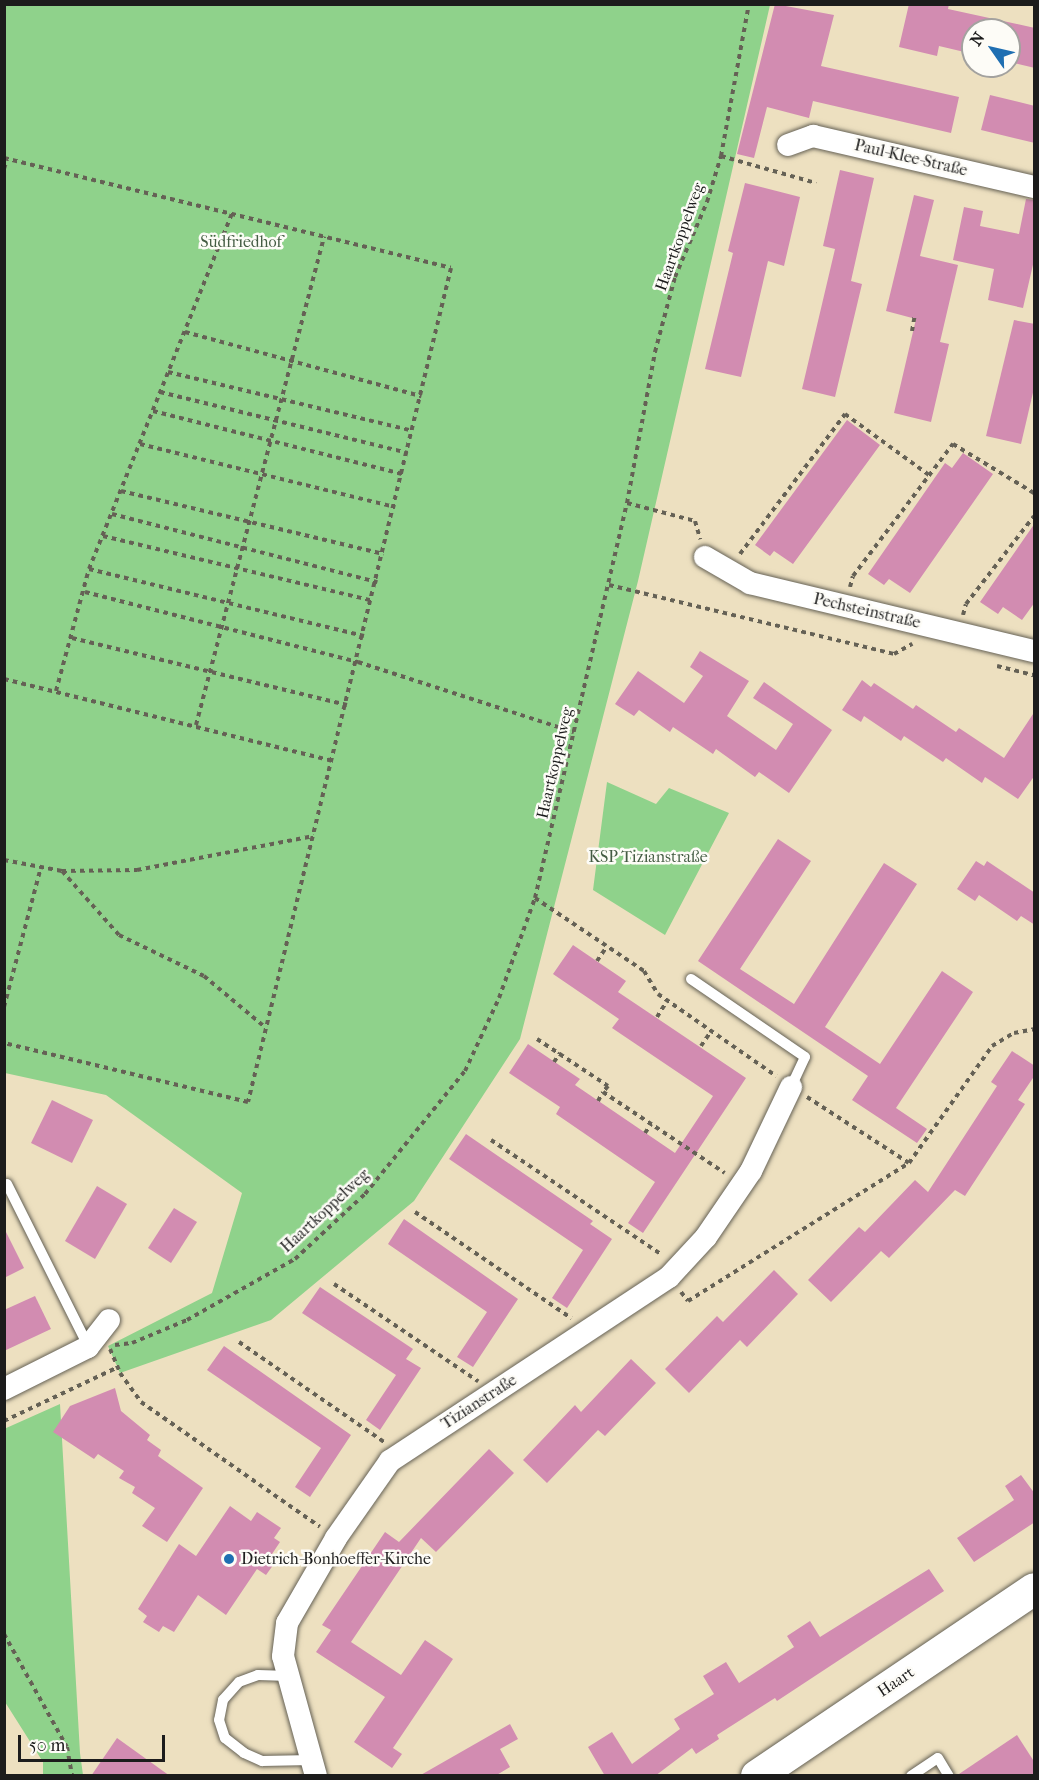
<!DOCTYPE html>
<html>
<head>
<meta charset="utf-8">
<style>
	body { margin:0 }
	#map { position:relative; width:1039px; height:1780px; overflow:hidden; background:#ede0c0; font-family:"IM FELL French Canon",serif }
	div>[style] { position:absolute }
	.green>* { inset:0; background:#8fd28b }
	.building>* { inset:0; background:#d28cb1 }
	.path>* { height:4px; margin-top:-2px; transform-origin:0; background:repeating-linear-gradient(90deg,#656155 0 4.5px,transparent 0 9px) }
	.roads { filter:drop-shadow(0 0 2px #656155) drop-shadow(0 0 2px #656155) }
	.lane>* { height:10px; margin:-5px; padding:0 5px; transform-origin:5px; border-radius:5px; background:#fff }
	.street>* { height:22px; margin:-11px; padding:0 11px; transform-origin:11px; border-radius:11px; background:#fff }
	.secondary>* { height:32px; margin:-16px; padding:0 16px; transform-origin:16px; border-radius:16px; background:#fff }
	.dots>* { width:16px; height:16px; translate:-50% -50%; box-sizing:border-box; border:3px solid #fdfcf7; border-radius:50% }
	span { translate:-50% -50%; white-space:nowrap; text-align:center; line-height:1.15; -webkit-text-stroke:5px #fdfcf7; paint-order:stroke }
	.street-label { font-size:16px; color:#1c1c1c }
	.park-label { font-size:16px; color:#445c43 }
	.poi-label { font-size:16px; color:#1c1c1c }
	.left { translate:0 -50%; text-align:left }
	.frame { position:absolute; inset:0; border:6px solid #1c1c1c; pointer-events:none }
	.north { position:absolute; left:961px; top:18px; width:60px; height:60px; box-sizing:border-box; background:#fdfcf7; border:2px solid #a3a29f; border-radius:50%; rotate:304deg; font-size:16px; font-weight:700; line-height:24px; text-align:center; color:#1c1c1c }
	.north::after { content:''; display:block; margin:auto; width:21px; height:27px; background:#1f6fb2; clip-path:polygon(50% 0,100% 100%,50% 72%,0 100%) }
	.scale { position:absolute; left:18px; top:1735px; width:147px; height:27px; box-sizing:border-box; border:3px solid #1c1c1c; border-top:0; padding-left:8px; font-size:18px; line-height:21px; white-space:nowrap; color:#1c1c1c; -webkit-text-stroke:4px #fdfcf7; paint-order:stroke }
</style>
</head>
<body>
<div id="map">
	<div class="green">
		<i style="clip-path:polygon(5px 4px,770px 5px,638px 581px,520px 1039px,414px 1201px,271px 1320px,120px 1373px,108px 1346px,212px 1293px,242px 1193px,106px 1095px,5px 1073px)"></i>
		<i style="clip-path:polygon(607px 782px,656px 804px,669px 788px,729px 813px,665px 935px,593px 890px)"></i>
		<i style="clip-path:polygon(60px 1404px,80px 1753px,83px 1775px,43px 1775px,43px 1762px,5px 1702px,4px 1429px)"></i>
	</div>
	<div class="building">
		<i style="clip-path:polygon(775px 4px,834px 15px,821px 66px,959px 97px,951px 133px,813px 101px,809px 118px,767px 107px,754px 158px,737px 154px)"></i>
		<i style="clip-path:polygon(909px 4px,949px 4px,948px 9px,1035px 28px,1035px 68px,1009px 62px,1009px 30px,973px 30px,973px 54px,939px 46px,937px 56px,899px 47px)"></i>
		<i style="clip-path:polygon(990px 95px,1035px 106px,1035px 143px,981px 130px)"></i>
		<i style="clip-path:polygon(840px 170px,874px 178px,851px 281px,862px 284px,835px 397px,802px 389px,835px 249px,823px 246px)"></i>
		<i style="clip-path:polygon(745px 183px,800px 197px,784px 266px,768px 261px,741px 377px,705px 369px,733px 253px,728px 251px)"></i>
		<i style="clip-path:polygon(914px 195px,934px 200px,920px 256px,958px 265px,940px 342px,949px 344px,931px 422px,894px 413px,916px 319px,886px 311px)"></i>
		<i style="clip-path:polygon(1026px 199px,1035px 200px,1035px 256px,1023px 308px,988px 300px,994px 269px,953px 260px,964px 207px,983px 211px,980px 226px,1019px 234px)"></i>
		<i style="clip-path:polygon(1014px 320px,1035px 324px,1035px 384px,1021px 444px,986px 436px)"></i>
		<i style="clip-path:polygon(847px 420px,880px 445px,793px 564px,774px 551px,770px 556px,755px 545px)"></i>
		<i style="clip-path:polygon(963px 453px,993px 474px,910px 593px,889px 579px,884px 585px,868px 574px,945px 463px,952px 468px)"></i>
		<i style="clip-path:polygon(1035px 523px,1035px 602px,1022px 620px,1003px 607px,998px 614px,980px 602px)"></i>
		<i style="clip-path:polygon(700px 651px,749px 681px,727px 716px,776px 750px,793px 724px,753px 698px,764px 682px,832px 730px,789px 793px,759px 772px,755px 777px,716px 749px,713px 754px,673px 727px,670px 732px,639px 710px,634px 716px,615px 704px,638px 671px,684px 703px,703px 676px,690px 667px)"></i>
		<i style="clip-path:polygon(862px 680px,871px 687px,874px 683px,913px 709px,916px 705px,956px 732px,959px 728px,1004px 758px,1035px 711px,1035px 775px,1018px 799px,985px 777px,982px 783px,946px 758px,943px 762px,904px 736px,901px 741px,864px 716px,861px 722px,842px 710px)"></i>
		<i style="clip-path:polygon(778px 839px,811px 861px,740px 969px,794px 1004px,884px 863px,917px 884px,825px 1027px,880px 1064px,942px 971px,973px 992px,896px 1108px,927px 1129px,917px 1143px,852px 1100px,868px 1076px,698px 961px)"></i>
		<i style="clip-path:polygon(976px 861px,984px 866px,987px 861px,1035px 893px,1035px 925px,1021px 916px,1017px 921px,979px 895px,975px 901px,957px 889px)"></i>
		<i style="clip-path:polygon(573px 945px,626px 981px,618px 992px,746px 1078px,643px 1233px,628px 1223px,655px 1182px,556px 1114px,560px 1107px,509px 1073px,528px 1044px,580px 1079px,575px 1085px,675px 1153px,713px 1096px,612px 1028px,619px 1019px,553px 974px)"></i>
		<i style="clip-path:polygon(1012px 1051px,1035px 1066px,1035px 1075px,1018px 1100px,1025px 1104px,965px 1196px,955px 1190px,889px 1258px,881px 1251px,831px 1302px,808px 1280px,859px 1227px,865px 1232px,915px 1180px,928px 1192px,997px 1086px,991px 1082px)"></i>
		<i style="clip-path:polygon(52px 1100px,93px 1120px,72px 1163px,31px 1143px)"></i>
		<i style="clip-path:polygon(466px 1134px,593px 1221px,590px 1224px,612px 1239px,567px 1308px,552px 1298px,583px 1250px,449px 1159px)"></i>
		<i style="clip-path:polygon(97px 1186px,127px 1204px,95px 1259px,65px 1241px)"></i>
		<i style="clip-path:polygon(174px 1208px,197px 1222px,171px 1263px,148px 1248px)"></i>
		<i style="clip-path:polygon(404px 1219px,518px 1299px,473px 1367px,457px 1357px,487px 1312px,388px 1244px)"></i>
		<i style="clip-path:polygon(4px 1228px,24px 1268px,4px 1278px)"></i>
		<i style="clip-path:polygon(774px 1270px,798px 1294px,747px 1347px,740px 1340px,689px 1393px,665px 1369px,717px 1316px,723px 1322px)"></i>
		<i style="clip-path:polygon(320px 1287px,413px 1349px,406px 1359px,421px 1368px,380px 1430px,366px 1420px,396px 1375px,302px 1313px)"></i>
		<i style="clip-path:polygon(35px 1296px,51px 1329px,4px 1351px,4px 1310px)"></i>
		<i style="clip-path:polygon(224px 1346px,351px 1435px,310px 1497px,295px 1487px,321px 1448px,207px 1370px)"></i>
		<i style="clip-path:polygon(631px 1359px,656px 1383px,605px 1436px,598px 1430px,547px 1483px,523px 1460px,575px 1405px,581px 1412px)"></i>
		<i style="clip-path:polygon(115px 1388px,121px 1411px,150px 1435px,147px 1440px,161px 1450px,158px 1456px,203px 1488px,167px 1542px,142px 1526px,155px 1508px,132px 1493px,135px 1487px,119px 1478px,124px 1471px,98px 1454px,94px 1459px,53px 1432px,70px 1406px)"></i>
		<i style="clip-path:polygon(489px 1449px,514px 1473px,436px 1552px,421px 1538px,351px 1642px,401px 1675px,425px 1640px,453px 1659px,393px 1748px,402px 1754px,392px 1768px,354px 1742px,385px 1697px,316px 1652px,331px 1630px,322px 1625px,385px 1532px,399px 1542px)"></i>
		<i style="clip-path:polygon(1021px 1475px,1035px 1494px,1035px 1522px,974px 1562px,957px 1538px,1014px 1500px,1005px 1486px)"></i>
		<i style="clip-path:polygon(230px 1506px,251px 1521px,257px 1512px,281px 1528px,274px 1538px,280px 1542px,270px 1557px,276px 1561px,266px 1575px,257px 1569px,226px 1615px,198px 1595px,174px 1632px,163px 1626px,159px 1632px,143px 1622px,147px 1616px,138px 1609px,179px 1544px,196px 1556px)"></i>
		<i style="clip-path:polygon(929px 1569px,944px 1591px,777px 1701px,775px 1698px,717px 1735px,719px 1739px,696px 1754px,692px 1748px,655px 1776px,605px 1776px,588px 1747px,612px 1732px,632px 1764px,680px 1729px,674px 1719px,714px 1694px,703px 1676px,726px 1662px,739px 1683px,794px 1647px,787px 1636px,810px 1621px,820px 1637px)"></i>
		<i style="clip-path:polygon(510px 1724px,518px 1739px,500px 1749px,510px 1767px,495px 1776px,419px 1776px)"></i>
		<i style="clip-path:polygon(1017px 1735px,1035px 1763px,1035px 1776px,956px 1776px)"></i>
		<i style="clip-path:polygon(117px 1738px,170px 1776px,91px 1776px)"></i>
	</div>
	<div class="path">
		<i style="left:721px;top:156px;width:99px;rotate:15.9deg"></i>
		<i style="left:4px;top:158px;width:460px;rotate:13.8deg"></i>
		<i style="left:451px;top:268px;width:858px;rotate:103.68deg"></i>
		<i style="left:248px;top:1102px;width:251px;rotate:-166.4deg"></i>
		<i style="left:4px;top:169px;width:10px;rotate:-73deg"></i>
		<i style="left:912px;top:331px;width:17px;rotate:-80deg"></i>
		<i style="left:185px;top:332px;width:245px;rotate:15.2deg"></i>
		<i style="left:168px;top:372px;width:252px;rotate:13.5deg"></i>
		<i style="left:160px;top:392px;width:255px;rotate:13.8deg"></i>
		<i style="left:153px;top:411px;width:257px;rotate:14.2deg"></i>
		<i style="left:140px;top:444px;width:263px;rotate:13.9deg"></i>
		<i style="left:121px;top:491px;width:270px;rotate:13.5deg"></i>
		<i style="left:627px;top:503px;width:70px;rotate:14.8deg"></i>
		<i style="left:695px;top:521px;width:19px;rotate:74deg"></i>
		<i style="left:112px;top:514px;width:274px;rotate:14.4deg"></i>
		<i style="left:103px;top:536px;width:278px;rotate:13.5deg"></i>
		<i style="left:740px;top:554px;width:175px;rotate:-53.1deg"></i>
		<i style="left:845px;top:414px;width:104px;rotate:36deg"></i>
		<i style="left:89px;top:569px;width:283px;rotate:13.7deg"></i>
		<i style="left:609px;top:585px;width:293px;rotate:13.6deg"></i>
		<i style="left:894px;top:654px;width:21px;rotate:-29deg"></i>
		<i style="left:850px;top:587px;width:11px;rotate:-75deg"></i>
		<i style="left:853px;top:576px;width:166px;rotate:-52.9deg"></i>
		<i style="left:953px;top:444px;width:95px;rotate:31.2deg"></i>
		<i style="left:85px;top:592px;width:282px;rotate:14.4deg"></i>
		<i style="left:358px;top:662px;width:227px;rotate:18deg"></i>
		<i style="left:963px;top:615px;width:11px;rotate:-75deg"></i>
		<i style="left:966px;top:604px;width:111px;rotate:-52.3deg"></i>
		<i style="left:72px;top:638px;width:283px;rotate:13.7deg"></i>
		<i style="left:997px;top:666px;width:38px;rotate:14deg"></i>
		<i style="left:4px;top:679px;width:339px;rotate:14deg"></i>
		<i style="left:56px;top:691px;width:126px;rotate:-74.9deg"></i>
		<i style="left:89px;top:569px;width:383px;rotate:-68.1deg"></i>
		<i style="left:196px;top:725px;width:505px;rotate:-75.3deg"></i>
		<i style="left:4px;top:860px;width:59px;rotate:10.7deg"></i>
		<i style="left:62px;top:871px;width:75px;rotate:-0.8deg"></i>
		<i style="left:137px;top:870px;width:180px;rotate:-10.9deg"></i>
		<i style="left:62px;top:871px;width:86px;rotate:48.3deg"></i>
		<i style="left:119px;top:935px;width:94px;rotate:25.8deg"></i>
		<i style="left:204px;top:976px;width:81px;rotate:40deg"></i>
		<i style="left:535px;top:898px;width:131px;rotate:33.8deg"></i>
		<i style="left:644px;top:971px;width:27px;rotate:59deg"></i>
		<i style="left:658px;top:994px;width:144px;rotate:34.8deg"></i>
		<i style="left:597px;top:961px;width:18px;rotate:-56deg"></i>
		<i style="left:4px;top:1007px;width:145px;rotate:-75.2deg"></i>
		<i style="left:657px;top:1017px;width:19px;rotate:-58deg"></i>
		<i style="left:537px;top:1039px;width:85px;rotate:33.5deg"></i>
		<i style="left:608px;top:1086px;width:8px;rotate:130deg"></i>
		<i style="left:603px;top:1092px;width:146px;rotate:33.6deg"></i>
		<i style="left:701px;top:1046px;width:18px;rotate:-56deg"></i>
		<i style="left:554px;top:1062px;width:11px;rotate:-56deg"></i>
		<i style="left:807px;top:1097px;width:121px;rotate:32.9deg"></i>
		<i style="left:909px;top:1163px;width:143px;rotate:-54.6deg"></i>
		<i style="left:992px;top:1046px;width:26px;rotate:-31deg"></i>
		<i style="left:1014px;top:1033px;width:20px;rotate:-11deg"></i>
		<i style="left:598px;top:1101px;width:10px;rotate:-61deg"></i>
		<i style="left:645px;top:1133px;width:11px;rotate:-56deg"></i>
		<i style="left:491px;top:1140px;width:206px;rotate:33.9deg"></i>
		<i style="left:415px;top:1212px;width:189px;rotate:34.2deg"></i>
		<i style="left:334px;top:1284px;width:174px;rotate:34deg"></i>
		<i style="left:681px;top:1292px;width:11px;rotate:52deg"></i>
		<i style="left:688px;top:1301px;width:261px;rotate:-32deg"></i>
		<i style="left:239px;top:1342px;width:176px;rotate:34.6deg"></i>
		<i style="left:115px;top:1345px;width:17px;rotate:-7deg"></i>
		<i style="left:132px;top:1343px;width:60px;rotate:-22.7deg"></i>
		<i style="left:187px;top:1320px;width:124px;rotate:-29.5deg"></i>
		<i style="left:295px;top:1259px;width:96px;rotate:-42.9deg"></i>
		<i style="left:365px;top:1194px;width:159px;rotate:-50.9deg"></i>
		<i style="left:465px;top:1071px;width:81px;rotate:-65deg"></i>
		<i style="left:499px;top:998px;width:106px;rotate:-70.2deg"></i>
		<i style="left:535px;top:898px;width:406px;rotate:-76.9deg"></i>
		<i style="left:627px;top:503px;width:154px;rotate:-79.5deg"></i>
		<i style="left:655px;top:352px;width:78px;rotate:-75.1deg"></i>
		<i style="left:675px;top:277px;width:82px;rotate:-66.9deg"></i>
		<i style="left:707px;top:202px;width:48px;rotate:-73.1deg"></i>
		<i style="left:721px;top:156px;width:155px;rotate:-79.6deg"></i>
		<i style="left:110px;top:1349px;width:26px;rotate:67deg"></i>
		<i style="left:120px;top:1373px;width:36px;rotate:54deg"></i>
		<i style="left:141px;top:1402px;width:218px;rotate:34.9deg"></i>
		<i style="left:4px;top:1421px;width:126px;rotate:-25.3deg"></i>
		<i style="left:4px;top:1634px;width:129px;rotate:60.9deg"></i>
		<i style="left:67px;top:1747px;width:29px;rotate:80deg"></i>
	</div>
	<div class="roads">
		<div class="lane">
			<i style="left:691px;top:979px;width:138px;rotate:34.4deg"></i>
			<i style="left:805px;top:1057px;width:33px;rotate:115deg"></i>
			<i style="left:7px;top:1184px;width:181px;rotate:63.4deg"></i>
			<i style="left:289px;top:1676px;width:31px;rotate:-178deg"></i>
			<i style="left:258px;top:1675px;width:20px;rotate:160deg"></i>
			<i style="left:239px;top:1682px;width:24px;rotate:132deg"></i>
			<i style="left:223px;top:1700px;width:20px;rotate:101deg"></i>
			<i style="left:219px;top:1720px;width:19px;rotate:72deg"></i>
			<i style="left:225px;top:1738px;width:24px;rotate:38deg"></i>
			<i style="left:244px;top:1753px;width:20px;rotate:24deg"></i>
			<i style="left:262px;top:1761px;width:50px;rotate:-1.1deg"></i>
			<i style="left:911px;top:1776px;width:32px;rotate:-34deg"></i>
			<i style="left:938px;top:1758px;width:21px;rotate:59deg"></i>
		</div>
		<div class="street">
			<i style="left:788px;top:145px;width:27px;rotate:-20deg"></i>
			<i style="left:813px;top:136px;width:227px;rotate:13deg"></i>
			<i style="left:705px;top:557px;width:52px;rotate:30deg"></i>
			<i style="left:750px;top:583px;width:292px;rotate:13.5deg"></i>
			<i style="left:4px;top:1389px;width:94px;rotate:-26.6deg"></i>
			<i style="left:88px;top:1347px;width:34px;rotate:-52deg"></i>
			<i style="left:316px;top:1776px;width:124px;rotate:-105.4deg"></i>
			<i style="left:283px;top:1656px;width:33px;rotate:-83deg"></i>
			<i style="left:287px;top:1623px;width:98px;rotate:-60deg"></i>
			<i style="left:336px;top:1538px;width:94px;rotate:-55deg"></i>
			<i style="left:390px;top:1461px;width:334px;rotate:-33.4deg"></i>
			<i style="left:669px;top:1277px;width:54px;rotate:-47.2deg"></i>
			<i style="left:706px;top:1237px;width:80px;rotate:-55.7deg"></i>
			<i style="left:751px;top:1171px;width:93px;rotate:-64.5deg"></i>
		</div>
		<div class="secondary">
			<i style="left:757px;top:1776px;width:334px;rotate:-34deg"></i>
		</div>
	</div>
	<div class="dots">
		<i style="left:229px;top:1559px;background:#1f6fb2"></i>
	</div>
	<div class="street-label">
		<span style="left:911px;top:158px;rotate:13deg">Paul-Klee-Straße</span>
		<span style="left:680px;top:237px;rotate:-70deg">Haartkoppelweg</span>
		<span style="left:867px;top:611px;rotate:13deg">Pechsteinstraße</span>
		<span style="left:555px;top:763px;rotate:-77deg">Haartkoppelweg</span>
		<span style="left:325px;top:1211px;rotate:-43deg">Haartkoppelweg</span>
		<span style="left:479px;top:1402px;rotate:-33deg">Tizianstraße</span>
		<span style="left:896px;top:1682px;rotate:-34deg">Haart</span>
	</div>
	<div class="park-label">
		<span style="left:241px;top:242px">Südfriedhof</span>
		<span style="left:648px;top:857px">KSP Tizianstraße</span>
	</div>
	<div class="poi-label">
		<span class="left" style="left:241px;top:1559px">Dietrich-Bonhoeffer-Kirche</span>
	</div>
	<div class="frame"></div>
	<div class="north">N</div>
	<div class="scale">50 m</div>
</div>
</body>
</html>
